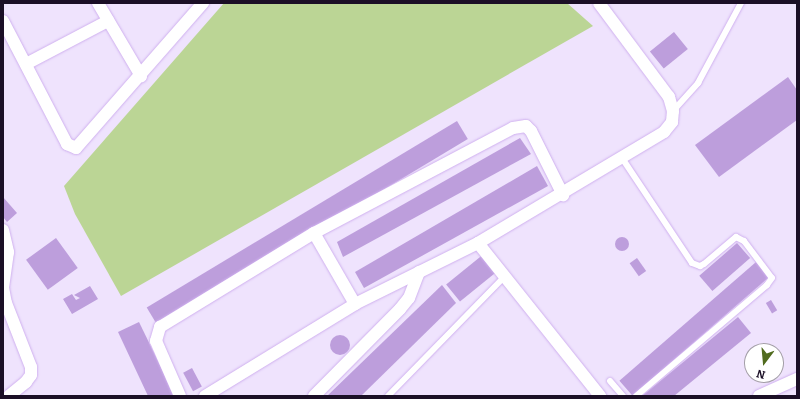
<!DOCTYPE html>
<style>
body{margin:0}
#map{position:relative;width:800px;height:399px;overflow:hidden;background:#efe3fd;font-family:Bitter,serif}
div>[style]{position:absolute}
[style*='--x']{left:calc(var(--x)*1px);top:calc(var(--y)*1px);width:calc(var(--w)*1px);rotate:calc(var(--a)*1deg)}
.green>*{inset:0;background:#bbd595}
.building>*{inset:0;background:#bd9edc;transform-origin:0 0}
.round{border-radius:50%}
.roads{filter:drop-shadow(0 0 1px #cfb0ef) drop-shadow(0 0 1px #cfb0ef)}
.service>*{height:6px;margin:-3px;padding:0 3px;transform-origin:3px;border-radius:3px;background:#fff}
.minor>*{height:12px;margin:-6px;padding:0 6px;transform-origin:6px;border-radius:6px;background:#fff}
span{translate:-50% -50%;white-space:nowrap;text-align:center;line-height:1.15;-webkit-text-stroke:3px #fff;paint-order:stroke}
.frame{position:absolute;inset:0;border:4px solid #1b0f26;pointer-events:none}
.north{position:absolute;left:744px;top:343px;width:40px;height:40px;box-sizing:border-box;background:#fff;border:1px solid #a49fa8;border-radius:50%;rotate:196deg;font-size:11px;font-weight:700;line-height:16px;text-align:center;color:#1b0f26}
.north::after{content:'';display:block;margin:auto;width:14px;height:18px;background:#506b1e;clip-path:polygon(50% 0,100% 100%,50% 72%,0 100%)}
</style>
<div id="map">
<div class="green">
<div style="clip-path:polygon(224px 3px,567px 3px,593px 26px,121px 296px,75px 214px,64px 186px)"></div>
</div>
<div class="building">
<div style="left:674px;top:32px;width:22px;height:31px;rotate:51deg"></div>
<div style="clip-path:polygon(788px 77px,797px 90px,797px 120px,719px 177px,695px 145px)"></div>
<div style="left:457px;top:121px;width:21px;height:362px;rotate:59deg"></div>
<div style="clip-path:polygon(520px 138px,531px 154px,343px 257px,337px 242px)"></div>
<div style="clip-path:polygon(537px 166px,548px 186px,364px 288px,355px 272px)"></div>
<div style="clip-path:polygon(3px 197px,17px 213px,7px 222px,3px 217px)"></div>
<div class="round" style="left:615px;top:237px;width:14px;height:14px"></div>
<div style="left:56px;top:238px;width:37px;height:37px;rotate:54deg"></div>
<div style="left:737px;top:243px;width:20px;height:50px;rotate:49deg"></div>
<div style="left:485px;top:253px;width:22px;height:50px;rotate:51deg"></div>
<div style="left:637px;top:258px;width:16px;height:9px;rotate:55deg"></div>
<div style="left:756px;top:262px;width:20px;height:181px;rotate:49deg"></div>
<div style="clip-path:polygon(442px 285px,456px 303px,361px 396px,327px 396px)"></div>
<div style="clip-path:polygon(90px 286px,98px 299px,72px 314px,63px 299px,72px 294px,76px 300px,80px 298px,74px 295px)"></div>
<div style="left:771px;top:300px;width:12px;height:6px;rotate:59deg"></div>
<div style="clip-path:polygon(738px 317px,751px 333px,674px 396px,642px 396px)"></div>
<div style="clip-path:polygon(139px 322px,175px 396px,148px 396px,118px 332px)"></div>
<div class="round" style="left:330px;top:335px;width:20px;height:20px"></div>
<div style="clip-path:polygon(751px 352px,752px 353px,752px 365px,745px 357px)"></div>
<div style="left:192px;top:368px;width:21px;height:10px;rotate:62deg"></div>
</div>
<div class="roads">
<div class="service">
<div style="--x:673;--y:111;--w:38;--a:-48"></div>
<div style="--x:698;--y:83;--w:91;--a:-61.7"></div>
<div style="--x:622;--y:158;--w:126;--a:56.3"></div>
<div style="--x:692;--y:263;--w:9;--a:21"></div>
<div style="--x:700;--y:266;--w:4;--a:-27"></div>
<div style="--x:704;--y:264;--w:42;--a:-40.2"></div>
<div style="--x:736;--y:237;--w:9;--a:27"></div>
<div style="--x:744;--y:241;--w:46;--a:52.9"></div>
<div style="--x:772;--y:278;--w:9;--a:126"></div>
<div style="--x:767;--y:285;--w:172;--a:139.7"></div>
<div style="--x:610;--y:381;--w:20;--a:49"></div>
<div style="--x:388;--y:396;--w:168;--a:-45.7"></div>
</div>
<div class="minor">
<div style="--x:98;--y:3;--w:85;--a:59.5"></div>
<div style="--x:3;--y:21;--w:139;--a:62.5"></div>
<div style="--x:67;--y:144;--w:10;--a:24"></div>
<div style="--x:76;--y:148;--w:193;--a:-48.8"></div>
<div style="--x:26;--y:64;--w:93;--a:-27.7"></div>
<div style="--x:3;--y:230;--w:23;--a:77"></div>
<div style="--x:8;--y:252;--w:36;--a:98"></div>
<div style="--x:3;--y:288;--w:15;--a:79"></div>
<div style="--x:6;--y:303;--w:69;--a:68.7"></div>
<div style="--x:31;--y:367;--w:8;--a:90"></div>
<div style="--x:31;--y:375;--w:9;--a:126"></div>
<div style="--x:26;--y:382;--w:22;--a:141"></div>
<div style="--x:314;--y:233;--w:82;--a:60"></div>
<div style="--x:478;--y:243;--w:196;--a:51.4"></div>
<div style="--x:180;--y:396;--w:60;--a:-113.6"></div>
<div style="--x:156;--y:341;--w:15;--a:-74"></div>
<div style="--x:160;--y:327;--w:180;--a:-31.4"></div>
<div style="--x:314;--y:233;--w:225;--a:-27.8"></div>
<div style="--x:513;--y:128;--w:13;--a:-9"></div>
<div style="--x:526;--y:126;--w:7;--a:45"></div>
<div style="--x:531;--y:131;--w:72;--a:63.4"></div>
<div style="--x:205;--y:396;--w:176;--a:-31.5"></div>
<div style="--x:355;--y:304;--w:137;--a:-26.4"></div>
<div style="--x:478;--y:243;--w:217;--a:-30.8"></div>
<div style="--x:664;--y:132;--w:13;--a:-51"></div>
<div style="--x:672;--y:122;--w:11;--a:-85"></div>
<div style="--x:673;--y:111;--w:15;--a:-106"></div>
<div style="--x:669;--y:97;--w:117;--a:-126.7"></div>
<div style="--x:314;--y:396;--w:122;--a:-45.3"></div>
<div style="--x:400;--y:309;--w:14;--a:-51"></div>
<div style="--x:409;--y:298;--w:28;--a:-69"></div>
<div style="--x:759;--y:396;--w:42;--a:-24.1"></div>
</div>
</div>
<div class="frame"></div>
<div class="north">N</div>
</div>
